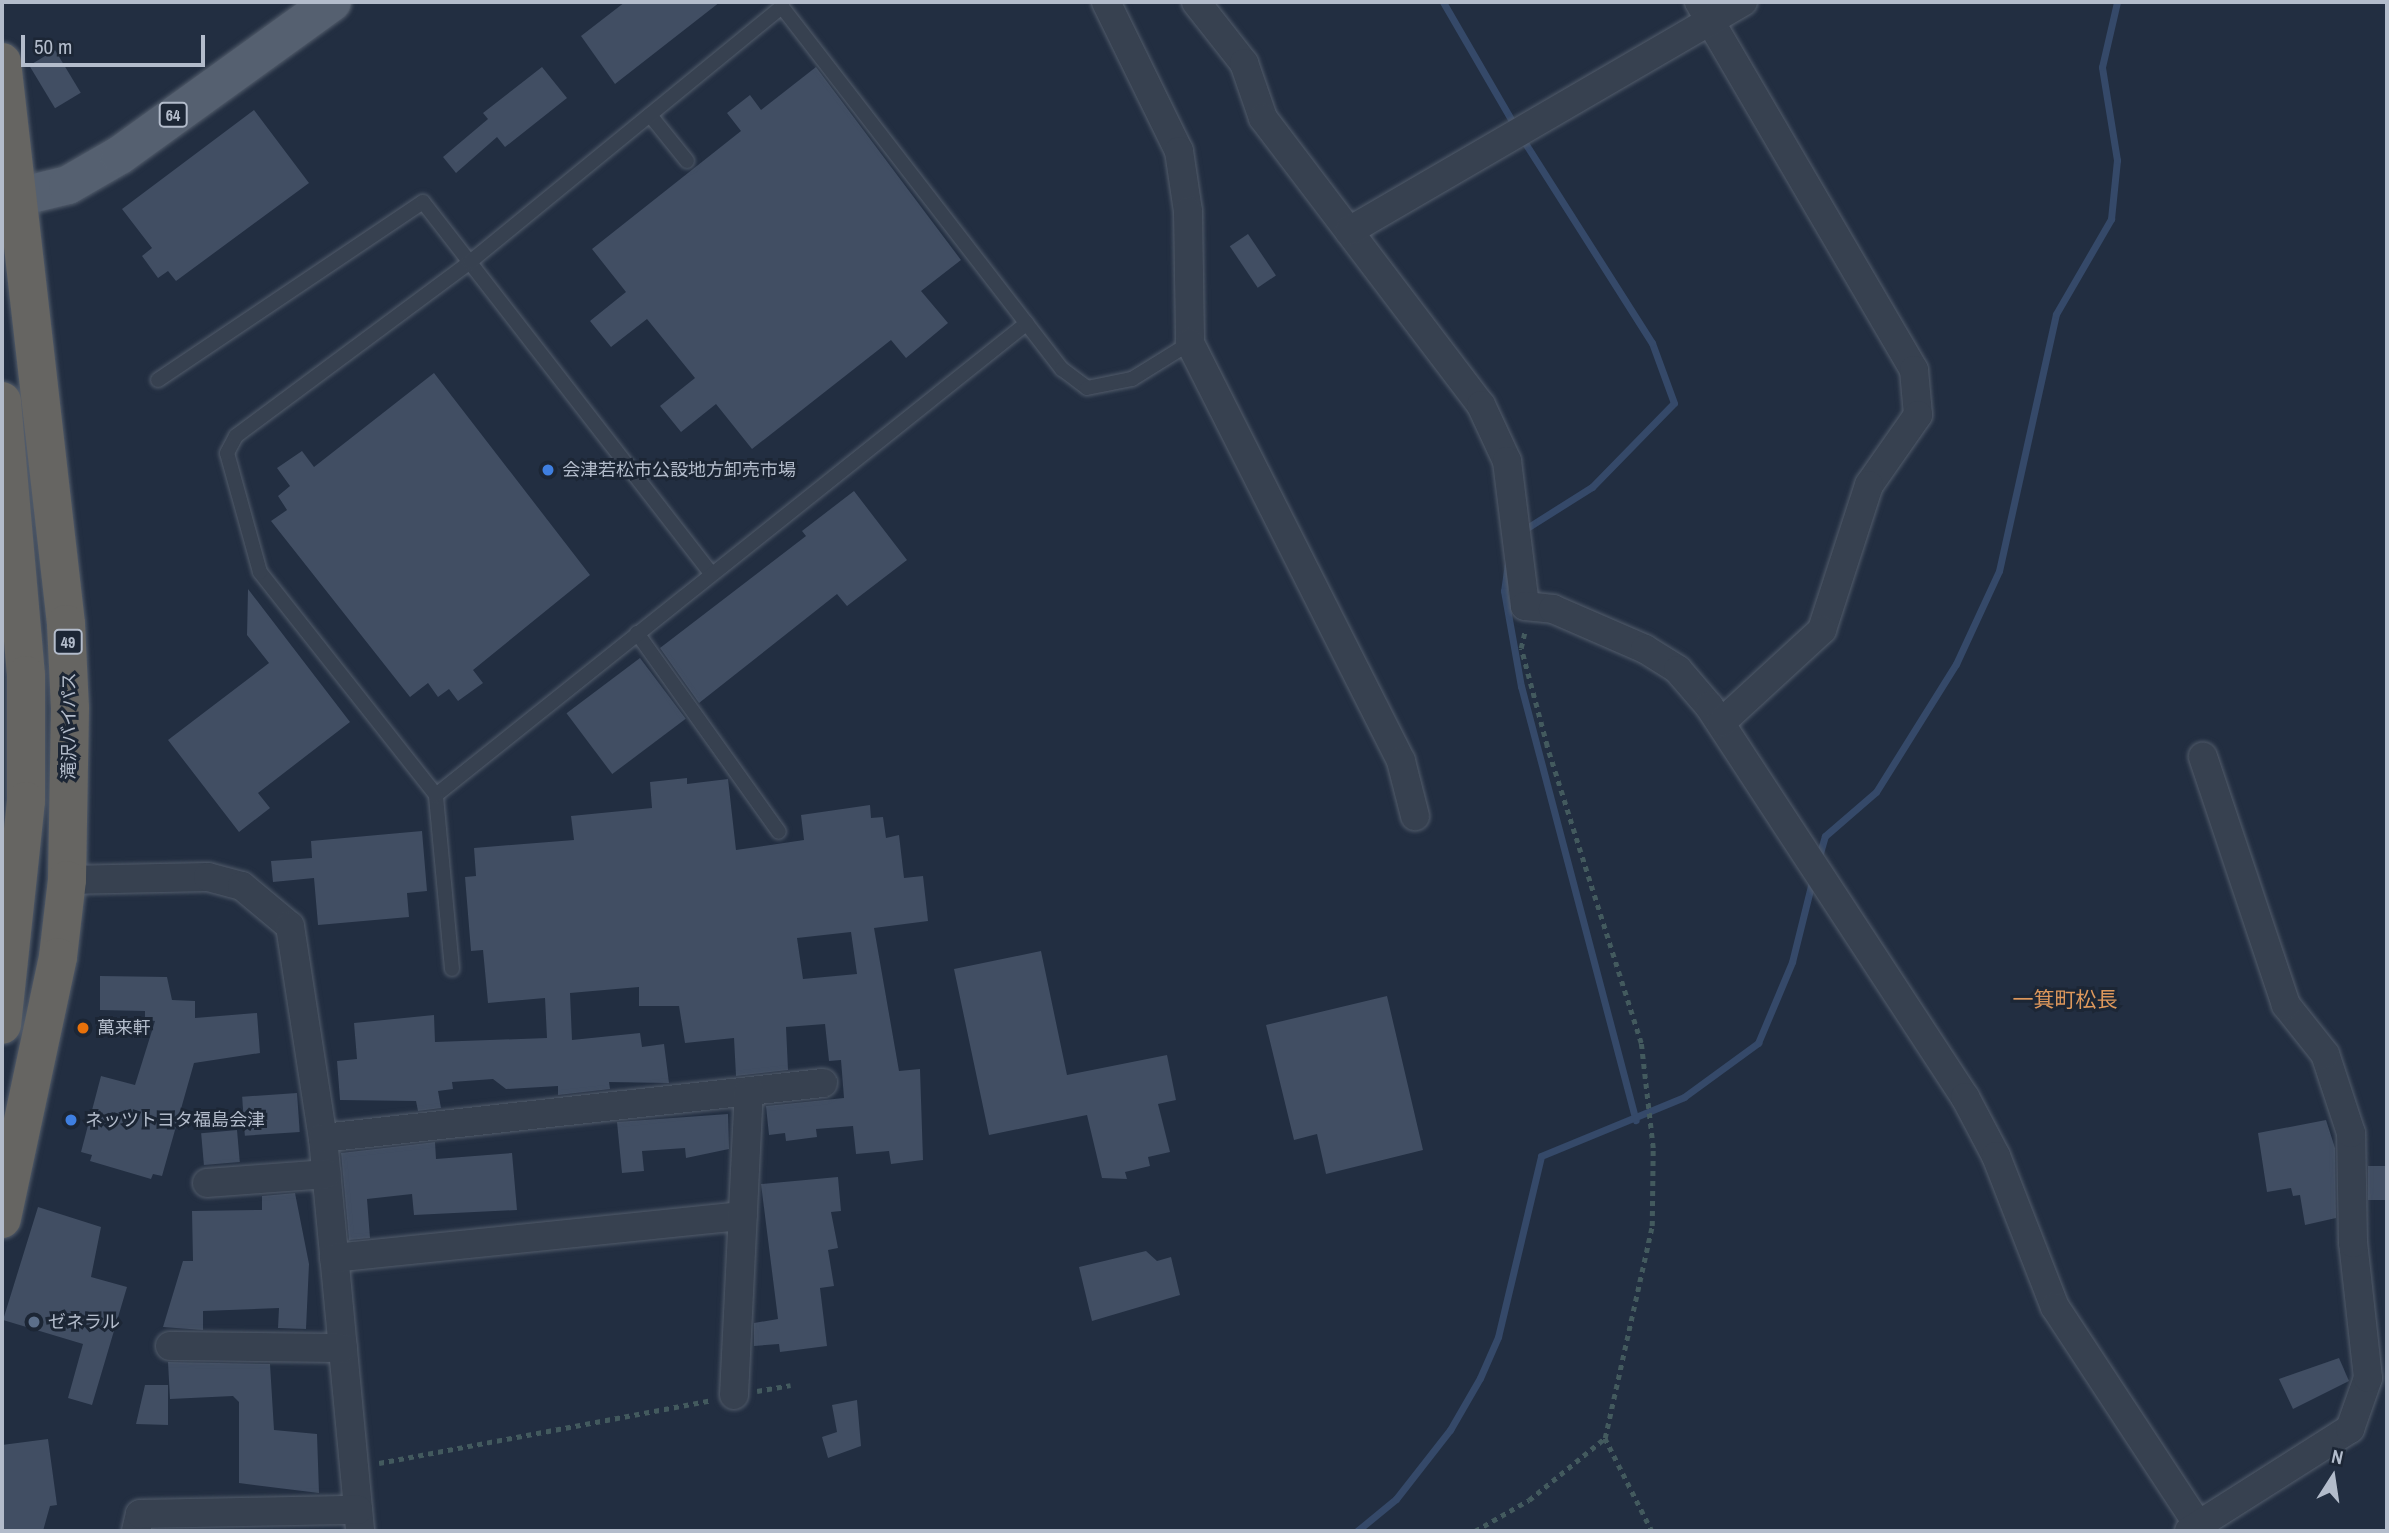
<!DOCTYPE html>
<meta charset="utf-8">
<style>
body{margin:0}
#map{position:relative;width:2389px;height:1533px;overflow:hidden;background:#222e41;font-family:"Archivo Narrow","Noto Sans JP",sans-serif}
div>[style]{position:absolute}
[style*='--x']{left:calc(var(--x)*1px);top:calc(var(--y)*1px);width:calc(var(--w)*1px);rotate:calc(var(--a)*1deg)}
.stream>*{height:7px;margin:-3.5px;padding:0 3.5px;transform-origin:3.5px;border-radius:3.5px;background:#354969}
.building>*{inset:0;background:#414e63;transform-origin:0 0}
.path>*{height:4.5px;margin-top:-2.25px;transform-origin:0;background:repeating-linear-gradient(90deg,#435a5e 0 5px,transparent 0 10px)}
.roads{filter:drop-shadow(0 0 2px #525c6b) drop-shadow(0 0 2px #525c6b)}
.service>*{height:14px;margin:-7px;padding:0 7px;transform-origin:7px;border-radius:7px;background:#374150}
.minor>*{height:28px;margin:-14px;padding:0 14px;transform-origin:14px;border-radius:14px;background:#374150}
.primary>*{height:38px;margin:-19px;padding:0 19px;transform-origin:19px;border-radius:19px;background:#556070}
.trunk>*{height:38px;margin:-19px;padding:0 19px;transform-origin:19px;border-radius:19px;background:#666562}
.dots>*{width:19px;height:19px;translate:-50% -50%;box-sizing:border-box;border:4px solid #1c2635;border-radius:50%}
span{translate:-50% -50%;white-space:nowrap;text-align:center;line-height:1.15;-webkit-text-stroke:6px #1c2635;paint-order:stroke}
.shield-label span{padding:2px 5px;background:#1c2635;border:2px solid;border-radius:5px;-webkit-text-stroke-width:0}
.shield-label{font-size:16px;color:#b3bccb;font-weight:700}
.poi-label{font-size:18px;color:#b3bccb}
.left{translate:0 -50%;text-align:left}
.street-label{font-size:18px;color:#b3bccb}
.quarter-label{font-size:21px;color:#de985c}
.frame{position:absolute;inset:0;border:4px solid #b3bccb;pointer-events:none}
.north{position:absolute;left:2298px;top:1442px;width:70px;height:70px;-webkit-text-stroke:5px #1c2635;paint-order:stroke;rotate:12deg;font-size:19px;font-weight:700;line-height:28px;text-align:center;color:#b3bccb}
.north::after{content:'';display:block;margin:auto;width:24px;height:32px;background:#b3bccb;clip-path:polygon(50% 0,100% 100%,50% 72%,0 100%)}
.scale{position:absolute;left:21px;top:35px;width:184px;height:32px;box-sizing:border-box;border:4px solid #b3bccb;border-top:0;padding-left:9px;font-size:21px;line-height:24px;white-space:nowrap;color:#b3bccb;-webkit-text-stroke:5px #1c2635;paint-order:stroke}
</style>
<div id="map">
<div class="stream">
<div style="--x:1443;--y:2;--w:146;--a:59.9"></div>
<div style="--x:1522;--y:531;--w:83;--a:-32.2"></div>
<div style="--x:1592;--y:487;--w:117;--a:-45.7"></div>
<div style="--x:1674;--y:403;--w:64;--a:-110.1"></div>
<div style="--x:1652;--y:343;--w:243;--a:-122.4"></div>
<div style="--x:1508;--y:563;--w:28;--a:98"></div>
<div style="--x:1504;--y:591;--w:97;--a:79.9"></div>
<div style="--x:1521;--y:686;--w:449;--a:75.2"></div>
<div style="--x:1818;--y:860;--w:25;--a:-74"></div>
<div style="--x:1825;--y:836;--w:67;--a:-40.8"></div>
<div style="--x:1876;--y:792;--w:151;--a:-58"></div>
<div style="--x:1956;--y:664;--w:102;--a:-65.2"></div>
<div style="--x:1999;--y:571;--w:263;--a:-77.5"></div>
<div style="--x:2056;--y:314;--w:110;--a:-59.9"></div>
<div style="--x:2111;--y:219;--w:59;--a:-84.2"></div>
<div style="--x:2117;--y:160;--w:94;--a:-99.2"></div>
<div style="--x:2102;--y:67;--w:67;--a:-77"></div>
<div style="--x:1357;--y:1531;--w:50;--a:-39.4"></div>
<div style="--x:1396;--y:1499;--w:88;--a:-52"></div>
<div style="--x:1450;--y:1430;--w:60;--a:-60"></div>
<div style="--x:1480;--y:1378;--w:45;--a:-66.3"></div>
<div style="--x:1498;--y:1337;--w:186;--a:-76.6"></div>
<div style="--x:1541;--y:1156;--w:155;--a:-22.4"></div>
<div style="--x:1684;--y:1097;--w:92;--a:-36.1"></div>
<div style="--x:1758;--y:1043;--w:88;--a:-67.2"></div>
<div style="--x:1792;--y:962;--w:87;--a:-76"></div>
</div>
<div class="building">
<div style="clip-path:polygon(625px 2px,720px 2px,615px 84px,581px 36px)"></div>
<div style="left:55px;top:50px;width:50px;height:30px;rotate:59deg"></div>
<div style="clip-path:polygon(542px 67px,567px 98px,505px 147px,497px 137px,456px 173px,443px 157px,488px 119px,483px 113px)"></div>
<div style="clip-path:polygon(816px 67px,961px 260px,921px 291px,948px 323px,906px 358px,891px 340px,752px 449px,716px 404px,681px 432px,660px 406px,695px 378px,647px 319px,611px 347px,590px 321px,626px 292px,592px 249px,741px 131px,727px 113px,750px 95px,761px 110px)"></div>
<div style="clip-path:polygon(254px 110px,309px 183px,176px 281px,168px 271px,158px 278px,142px 256px,152px 248px,122px 209px)"></div>
<div style="left:1248px;top:234px;width:50px;height:22px;rotate:56deg"></div>
<div style="clip-path:polygon(434px 373px,590px 575px,473px 670px,483px 683px,458px 701px,449px 689px,438px 697px,428px 683px,410px 697px,271px 521px,287px 510px,278px 496px,290px 486px,277px 468px,302px 451px,314px 467px)"></div>
<div style="clip-path:polygon(854px 491px,907px 560px,847px 606px,837px 594px,699px 703px,660px 648px,806px 536px,802px 531px)"></div>
<div style="clip-path:polygon(248px 589px,350px 722px,258px 793px,270px 808px,239px 832px,168px 740px,269px 663px,247px 635px)"></div>
<div style="left:640px;top:658px;width:76px;height:92px;rotate:53deg"></div>
<div style="clip-path:polygon(evenodd,687px 778px,687px 784px,728px 779px,736px 850px,804px 840px,801px 815px,870px 805px,871px 818px,883px 817px,886px 838px,899px 835px,904px 878px,923px 876px,928px 921px,874px 928px,899px 1071px,920px 1069px,923px 1160px,891px 1164px,889px 1151px,856px 1154px,853px 1126px,816px 1129px,817px 1137px,786px 1141px,785px 1133px,769px 1135px,766px 1106px,844px 1098px,841px 1060px,829px 1061px,825px 1024px,786px 1027px,788px 1070px,736px 1076px,734px 1038px,685px 1043px,679px 1006px,639px 1006px,639px 987px,570px 993px,572px 1040px,640px 1033px,642px 1047px,664px 1044px,669px 1083px,609px 1082px,610px 1089px,558px 1095px,558px 1086px,506px 1089px,493px 1079px,452px 1082px,453px 1089px,438px 1091px,441px 1108px,418px 1111px,416px 1101px,340px 1100px,337px 1061px,357px 1059px,354px 1023px,434px 1015px,435px 1042px,547px 1038px,545px 998px,488px 1003px,483px 950px,471px 951px,465px 877px,476px 876px,474px 848px,574px 840px,571px 816px,652px 808px,650px 782px,687px 778px,851px 932px,857px 974px,803px 979px,797px 938px,851px 932px)"></div>
<div style="clip-path:polygon(422px 831px,427px 891px,407px 893px,409px 917px,318px 925px,314px 878px,273px 882px,271px 861px,312px 858px,311px 841px)"></div>
<div style="clip-path:polygon(1041px 951px,1067px 1075px,1167px 1055px,1176px 1100px,1158px 1104px,1170px 1152px,1148px 1157px,1150px 1166px,1125px 1172px,1127px 1179px,1102px 1178px,1087px 1115px,989px 1135px,954px 969px)"></div>
<div style="clip-path:polygon(100px 976px,167px 977px,172px 1000px,195px 1001px,195px 1018px,257px 1013px,260px 1053px,194px 1063px,162px 1176px,153px 1174px,151px 1179px,90px 1161px,92px 1155px,81px 1152px,101px 1076px,135px 1085px,155px 1021px,145px 1020px,145px 1011px,100px 1010px)"></div>
<div style="clip-path:polygon(1387px 996px,1423px 1150px,1326px 1174px,1317px 1134px,1294px 1140px,1266px 1025px)"></div>
<div style="left:297px;top:1093px;width:39px;height:55px;rotate:86deg"></div>
<div style="clip-path:polygon(728px 1114px,729px 1149px,686px 1158px,685px 1148px,642px 1151px,644px 1171px,622px 1173px,617px 1122px)"></div>
<div style="clip-path:polygon(2326px 1120px,2335px 1148px,2336px 1218px,2305px 1225px,2300px 1195px,2293px 1196px,2291px 1188px,2267px 1192px,2258px 1133px)"></div>
<div style="left:237px;top:1130px;width:32px;height:36px;rotate:85deg"></div>
<div style="clip-path:polygon(435px 1142px,436px 1159px,512px 1153px,517px 1210px,414px 1215px,412px 1194px,367px 1199px,370px 1238px,349px 1240px,341px 1153px)"></div>
<div style="left:2387px;top:1166px;width:34px;height:19px;rotate:90deg"></div>
<div style="clip-path:polygon(838px 1177px,841px 1211px,831px 1212px,838px 1248px,828px 1250px,834px 1286px,820px 1288px,827px 1346px,780px 1352px,779px 1344px,754px 1346px,754px 1323px,778px 1319px,761px 1184px)"></div>
<div style="clip-path:polygon(295px 1193px,309px 1264px,306px 1329px,278px 1328px,279px 1308px,203px 1311px,203px 1330px,163px 1327px,183px 1261px,193px 1261px,192px 1211px,262px 1210px,262px 1196px)"></div>
<div style="clip-path:polygon(38px 1207px,101px 1227px,91px 1277px,127px 1287px,92px 1405px,68px 1398px,83px 1344px,3px 1320px)"></div>
<div style="clip-path:polygon(1146px 1251px,1157px 1261px,1171px 1257px,1180px 1295px,1092px 1321px,1079px 1267px)"></div>
<div style="clip-path:polygon(2339px 1358px,2349px 1381px,2293px 1409px,2279px 1379px)"></div>
<div style="clip-path:polygon(168px 1362px,270px 1364px,274px 1430px,317px 1434px,319px 1493px,239px 1483px,239px 1402px,233px 1396px,170px 1399px)"></div>
<div style="clip-path:polygon(145px 1385px,168px 1385px,168px 1425px,136px 1424px)"></div>
<div style="clip-path:polygon(857px 1400px,861px 1446px,828px 1458px,822px 1437px,837px 1432px,832px 1405px)"></div>
<div style="clip-path:polygon(48px 1439px,57px 1505px,50px 1506px,43px 1531px,2px 1531px,2px 1445px)"></div>
</div>
<div class="path">
<div style="--x:757;--y:1391;--w:34;--a:-10"></div>
<div style="--x:1605;--y:1438;--w:104;--a:63.2"></div>
<div style="--x:379;--y:1463;--w:338;--a:-10.7"></div>
<div style="--x:1475;--y:1531;--w:62;--a:-29.9"></div>
<div style="--x:1529;--y:1500;--w:98;--a:-39.2"></div>
<div style="--x:1605;--y:1438;--w:217;--a:-77.5"></div>
<div style="--x:1652;--y:1226;--w:78;--a:-89.3"></div>
<div style="--x:1653;--y:1148;--w:106;--a:-96.5"></div>
<div style="--x:1641;--y:1043;--w:312;--a:-107.6"></div>
<div style="--x:1547;--y:746;--w:101;--a:-104.9"></div>
<div style="--x:1521;--y:648;--w:18;--a:-77"></div>
</div>
<div class="roads">
<div class="service">
<div style="--x:650;--y:115;--w:59;--a:51.2"></div>
<div style="--x:158;--y:380;--w:319;--a:-33.9"></div>
<div style="--x:423;--y:202;--w:470;--a:52.2"></div>
<div style="--x:637;--y:633;--w:244;--a:54.5"></div>
<div style="--x:436;--y:795;--w:756;--a:-38.61"></div>
<div style="--x:452;--y:969;--w:175;--a:-95.3"></div>
<div style="--x:436;--y:795;--w:284;--a:-128.3"></div>
<div style="--x:260;--y:572;--w:123;--a:-105.5"></div>
<div style="--x:227;--y:453;--w:19;--a:-62"></div>
<div style="--x:236;--y:436;--w:292;--a:-36.6"></div>
<div style="--x:470;--y:262;--w:403;--a:-39.3"></div>
<div style="--x:782;--y:7;--w:458;--a:52.3"></div>
<div style="--x:1062;--y:369;--w:31;--a:37"></div>
<div style="--x:1087;--y:388;--w:46;--a:-11.3"></div>
<div style="--x:1132;--y:379;--w:68;--a:-31.8"></div>
</div>
<div class="minor">
<div style="--x:1106;--y:2;--w:166;--a:63.9"></div>
<div style="--x:1179;--y:151;--w:61;--a:81.5"></div>
<div style="--x:1188;--y:211;--w:132;--a:89.1"></div>
<div style="--x:1190;--y:343;--w:468;--a:63.2"></div>
<div style="--x:1401;--y:761;--w:57;--a:75.7"></div>
<div style="--x:1196;--y:2;--w:78;--a:51.8"></div>
<div style="--x:1244;--y:63;--w:58;--a:70.9"></div>
<div style="--x:1263;--y:118;--w:360;--a:52.8"></div>
<div style="--x:1481;--y:405;--w:62;--a:65.1"></div>
<div style="--x:1507;--y:461;--w:146;--a:82.9"></div>
<div style="--x:1525;--y:606;--w:28;--a:6"></div>
<div style="--x:1553;--y:609;--w:100;--a:23.5"></div>
<div style="--x:1645;--y:649;--w:39;--a:32"></div>
<div style="--x:1678;--y:670;--w:48;--a:49.3"></div>
<div style="--x:1709;--y:706;--w:467;--a:56.8"></div>
<div style="--x:1965;--y:1097;--w:67;--a:62.3"></div>
<div style="--x:1996;--y:1156;--w:162;--a:68.7"></div>
<div style="--x:2055;--y:1307;--w:268;--a:56.7"></div>
<div style="--x:1699;--y:2;--w:426;--a:59.7"></div>
<div style="--x:1914;--y:370;--w:45;--a:84.9"></div>
<div style="--x:1918;--y:415;--w:85;--a:125"></div>
<div style="--x:1869;--y:485;--w:152;--a:108"></div>
<div style="--x:1822;--y:630;--w:137;--a:137.4"></div>
<div style="--x:1349;--y:231;--w:456;--a:-30.2"></div>
<div style="--x:67;--y:880;--w:141;--a:-1.2"></div>
<div style="--x:208;--y:877;--w:35;--a:15"></div>
<div style="--x:242;--y:886;--w:62;--a:39.8"></div>
<div style="--x:290;--y:926;--w:215;--a:81.2"></div>
<div style="--x:323;--y:1138;--w:395;--a:84.6"></div>
<div style="--x:323;--y:1138;--w:503;--a:-6.28"></div>
<div style="--x:207;--y:1183;--w:120;--a:-4.3"></div>
<div style="--x:334;--y:1258;--w:411;--a:-5.9"></div>
<div style="--x:170;--y:1346;--w:173;--a:0.7"></div>
<div style="--x:734;--y:1395;--w:304;--a:-87.2"></div>
<div style="--x:136;--y:1531;--w:17;--a:-77"></div>
<div style="--x:140;--y:1514;--w:218;--a:-1.1"></div>
<div style="--x:2189;--y:1531;--w:191;--a:-32.4"></div>
<div style="--x:2350;--y:1429;--w:54;--a:-70.6"></div>
<div style="--x:2368;--y:1378;--w:136;--a:-96.3"></div>
<div style="--x:2353;--y:1243;--w:110;--a:-91"></div>
<div style="--x:2351;--y:1133;--w:83;--a:-108.2"></div>
<div style="--x:2325;--y:1054;--w:63;--a:-128.5"></div>
<div style="--x:2286;--y:1005;--w:262;--a:-108.5"></div>
</div>
<div class="primary">
<div style="--x:2;--y:201;--w:68;--a:-13.6"></div>
<div style="--x:68;--y:185;--w:60;--a:-30"></div>
<div style="--x:120;--y:155;--w:261;--a:-35.8"></div>
</div>
<div class="trunk">
<div style="--x:2;--y:62;--w:566;--a:83.5"></div>
<div style="--x:66;--y:624;--w:84;--a:87.3"></div>
<div style="--x:70;--y:708;--w:172;--a:91"></div>
<div style="--x:67;--y:880;--w:78;--a:96.7"></div>
<div style="--x:58;--y:957;--w:268;--a:102.1"></div>
<div style="--x:2;--y:401;--w:275;--a:85"></div>
<div style="--x:26;--y:675;--w:126;--a:90"></div>
<div style="--x:26;--y:801;--w:225;--a:96.1"></div>
</div>
</div>
<div class="dots">
<div style="left:548px;top:470px;background:#3f7fe0"></div>
<div style="left:83px;top:1028px;background:#e8710a"></div>
<div style="left:71px;top:1120px;background:#3f7fe0"></div>
<div style="left:34px;top:1322px;background:#5c6f8a"></div>
</div>
<div class="shield-label">
<span style="left:173px;top:115px">64</span>
<span style="left:68px;top:642px">49</span>
</div>
<div class="poi-label">
<span class="left" style="left:562px;top:470px">会津若松市公設地方卸売市場</span>
<span class="left" style="left:97px;top:1028px">萬来軒</span>
<span class="left" style="left:85px;top:1120px">ネッツトヨタ福島会津</span>
<span class="left" style="left:48px;top:1322px">ゼネラル</span>
</div>
<div class="street-label">
<span style="left:69px;top:726px;rotate:-90deg">滝沢バイパス</span>
</div>
<div class="quarter-label">
<span style="left:2065px;top:1000px">一箕町松長</span>
</div>
<div class="frame"></div>
<div class="north">N</div>
<div class="scale">50 m</div>
</div>
